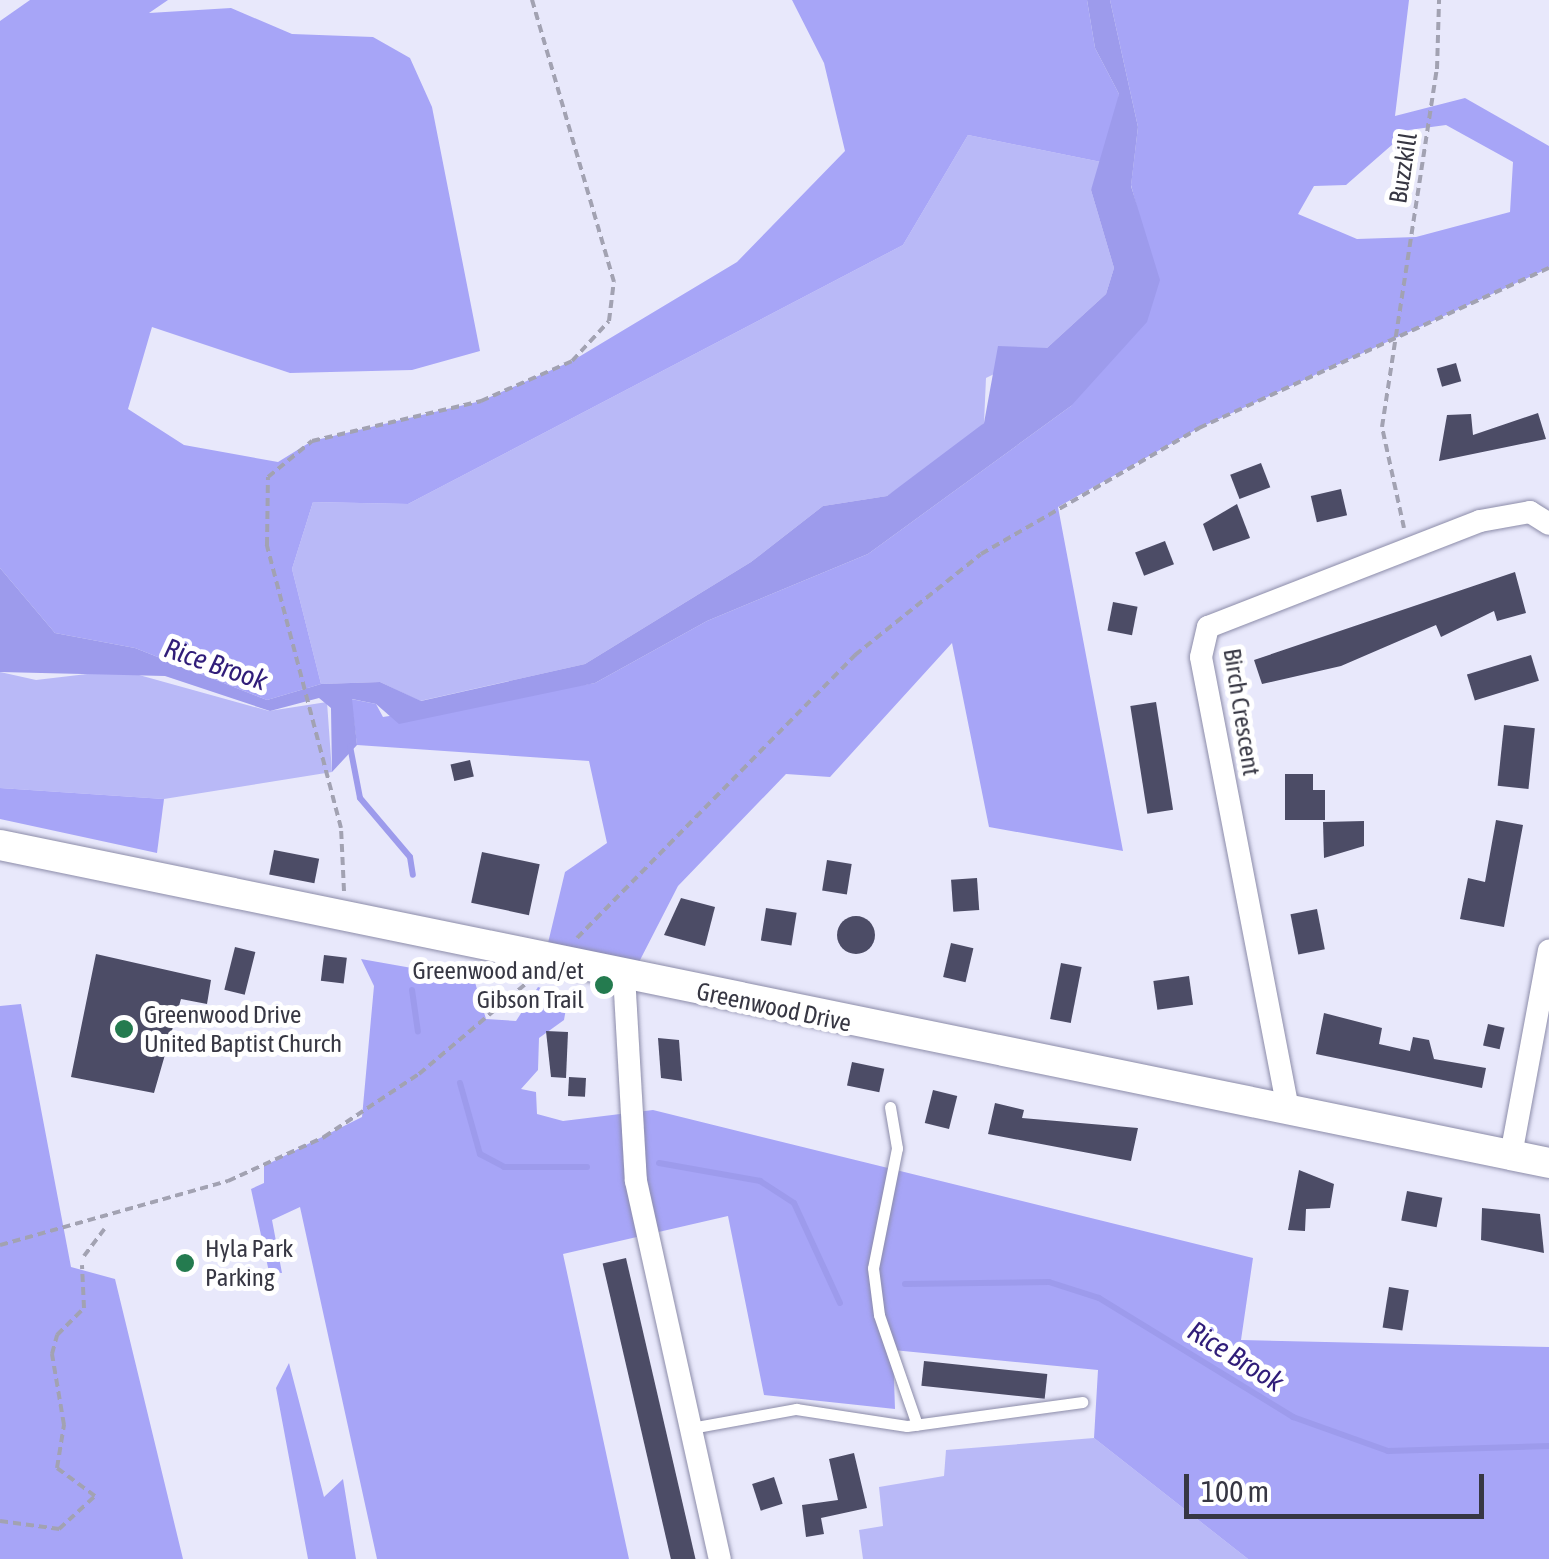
<!DOCTYPE html>
<style>
body{margin:0}
#map{position:relative;width:1549px;height:1559px;overflow:hidden;background:#e8e8fb;font-family:"Asap Condensed",sans-serif}
div>[style]{position:absolute}
[style*='--x']{left:calc(var(--x)*1px);top:calc(var(--y)*1px);width:calc(var(--w)*1px);rotate:calc(var(--a)*1deg)}
.green>*{inset:0;background:#b9b9f7}
.forest>*{inset:0;background:#a7a5f7}
.water>*{inset:0;background:#9d9bec}
.stream>*{height:6px;margin:-3px;padding:0 3px;transform-origin:3px;border-radius:3px;background:#9d9bec}
.building>*{inset:0;background:#4c4c66;transform-origin:0 0}
.round{border-radius:50%}
.path>*{height:4px;margin-top:-2px;transform-origin:0;background:repeating-linear-gradient(90deg,#a2a2b2 0 8px,transparent 0 13px)}
.roads{filter:drop-shadow(0 0 2px #8c8ca9) drop-shadow(0 0 2px #8c8ca9)}
.service>*{height:11px;margin:-5.5px;padding:0 5.5px;transform-origin:5.5px;border-radius:5.5px;background:#fff}
.minor>*{height:22px;margin:-11px;padding:0 11px;transform-origin:11px;border-radius:11px;background:#fff}
.secondary>*{height:30px;margin:-15px;padding:0 15px;transform-origin:15px;border-radius:15px;background:#fff}
.dots>*{width:28px;height:28px;translate:-50% -50%;box-sizing:border-box;border:5px solid #fff;border-radius:50%}
span{translate:-50% -50%;white-space:nowrap;text-align:center;line-height:1.15;-webkit-text-stroke:10px #fff;paint-order:stroke}
.street-label{font-size:25px;color:#373743}
.poi-label{font-size:25px;color:#373743}
.right{translate:-100% -50%;text-align:right}
.left{translate:0 -50%;text-align:left}
.water-label{font-size:28px;color:#301d79;font-style:italic}
.scale{position:absolute;left:1184px;top:1474px;width:300px;height:45px;box-sizing:border-box;border:5px solid #373743;border-top:0;padding-left:12px;font-size:30px;line-height:35px;white-space:nowrap;color:#373743;-webkit-text-stroke:8px #fff;paint-order:stroke}
</style>
<div id="map">
<div class="green">
<div style="clip-path:polygon(968px 135px,1106px 163px,1091px 190px,1114px 268px,1106px 294px,1047px 348px,986px 378px,984px 423px,954px 451px,887px 496px,823px 506px,751px 562px,585px 664px,420px 701px,380px 682px,321px 684px,292px 569px,313px 502px,408px 504px,903px 245px)"></div>
<div style="clip-path:polygon(121px 670px,269px 711px,327px 702px,332px 772px,164px 799px,0 788px,0 672px,36px 680px)"></div>
<div style="clip-path:polygon(1094px 1438px,1248px 1559px,863px 1559px,859px 1530px,883px 1526px,879px 1487px,944px 1476px,946px 1450px)"></div>
</div>
<div class="forest">
<div style="clip-path:polygon(30px 0,168px 0,149px 13px,231px 8px,292px 34px,373px 37px,410px 58px,432px 107px,480px 351px,412px 370px,290px 373px,152px 327px,128px 409px,184px 445px,278px 462px,312px 441px,481px 401px,572px 361px,737px 262px,845px 151px,824px 63px,792px 0,1087px 0,1095px 48px,1119px 94px,1117px 123px,1106px 163px,968px 135px,903px 245px,408px 504px,313px 502px,292px 569px,321px 684px,267px 700px,135px 648px,55px 633px,0 568px,0 21px)"></div>
<div style="clip-path:polygon(evenodd,1110px 0,1409px 0,1395px 116px,1465px 98px,1549px 146px,1549px 268px,1199px 428px,1058px 507px,1123px 851px,989px 827px,952px 643px,830px 777px,786px 774px,678px 886px,638px 964px,548px 943px,565px 872px,607px 843px,589px 761px,357px 745px,351px 699px,376px 704px,383px 717px,595px 683px,707px 621px,868px 554px,1071px 406px,1141px 223px,1131px 185px,1138px 127px,1110px 0,1446px 125px,1513px 162px,1510px 212px,1416px 237px,1357px 239px,1298px 214px,1314px 186px,1346px 185px,1409px 130px,1446px 125px)"></div>
<div style="clip-path:polygon(0 788px,164px 799px,157px 853px,0 819px)"></div>
<div style="clip-path:polygon(361px 959px,474px 979px,486px 1019px,516px 1021px,538px 987px,568px 997px,564px 1020px,539px 1038px,538px 1070px,521px 1089px,536px 1092px,537px 1114px,563px 1121px,653px 1110px,1253px 1258px,1241px 1340px,1549px 1347px,1549px 1559px,1248px 1559px,1094px 1438px,1098px 1370px,893px 1350px,895px 1409px,764px 1395px,728px 1216px,563px 1254px,629px 1559px,377px 1559px,300px 1207px,272px 1220px,282px 1273px,269px 1272px,251px 1189px,264px 1183px,264px 1166px,362px 1117px,374px 986px)"></div>
<div style="clip-path:polygon(21px 1004px,71px 1267px,115px 1279px,183px 1559px,0 1559px,0 1006px)"></div>
<div style="clip-path:polygon(289px 1363px,324px 1497px,343px 1479px,356px 1559px,308px 1559px,276px 1388px)"></div>
</div>
<div class="water">
<div style="clip-path:polygon(1087px 0,1110px 0,1138px 127px,1131px 186px,1160px 280px,1147px 322px,1071px 406px,868px 554px,707px 621px,595px 683px,399px 724px,376px 704px,352px 699px,357px 745px,332px 772px,331px 708px,319px 698px,270px 711px,165px 676px,0 672px,0 568px,55px 633px,135px 648px,267px 700px,321px 684px,380px 682px,421px 701px,585px 664px,751px 562px,823px 506px,887px 496px,984px 423px,998px 346px,1047px 348px,1106px 294px,1114px 268px,1091px 190px,1119px 94px,1095px 48px)"></div>
</div>
<div class="stream">
<div style="--x:350;--y:746;--w:53;--a:79.1"></div>
<div style="--x:360;--y:798;--w:77;--a:49.7"></div>
<div style="--x:410;--y:857;--w:18;--a:81"></div>
<div style="--x:412;--y:990;--w:42;--a:81.9"></div>
<div style="--x:460;--y:1083;--w:74;--a:74.3"></div>
<div style="--x:480;--y:1154;--w:27;--a:28"></div>
<div style="--x:504;--y:1167;--w:83;--a:0"></div>
<div style="--x:659;--y:1163;--w:103;--a:10.1"></div>
<div style="--x:760;--y:1181;--w:40;--a:32.9"></div>
<div style="--x:794;--y:1203;--w:110;--a:65.3"></div>
<div style="--x:905;--y:1284;--w:144;--a:-0.8"></div>
<div style="--x:1049;--y:1282;--w:52;--a:17.7"></div>
<div style="--x:1099;--y:1298;--w:228;--a:31.5"></div>
<div style="--x:1293;--y:1417;--w:101;--a:19.7"></div>
<div style="--x:1388;--y:1451;--w:161;--a:-1.8"></div>
</div>
<div class="building">
<div style="left:1456px;top:363px;width:19px;height:20px;rotate:74deg"></div>
<div style="clip-path:polygon(1538px 413px,1546px 439px,1439px 461px,1447px 415px,1471px 414px,1473px 435px)"></div>
<div style="left:1261px;top:463px;width:26px;height:33px;rotate:69deg"></div>
<div style="left:1341px;top:489px;width:27px;height:31px;rotate:77deg"></div>
<div style="clip-path:polygon(1237px 504px,1250px 538px,1213px 551px,1203px 524px)"></div>
<div style="left:1165px;top:541px;width:25px;height:32px;rotate:69deg"></div>
<div style="clip-path:polygon(1515px 572px,1526px 613px,1497px 621px,1494px 611px,1441px 637px,1436px 625px,1341px 666px,1262px 684px,1254px 660px)"></div>
<div style="left:1113px;top:602px;width:25px;height:29px;rotate:11deg"></div>
<div style="left:1531px;top:655px;width:27px;height:67px;rotate:73deg"></div>
<div style="left:1156px;top:702px;width:109px;height:26px;rotate:81deg"></div>
<div style="left:1504px;top:725px;width:31px;height:61px;rotate:6deg"></div>
<div style="left:470px;top:760px;width:17px;height:20px;rotate:77deg"></div>
<div style="clip-path:polygon(1285px 774px,1313px 774px,1313px 790px,1325px 790px,1325px 820px,1285px 820px)"></div>
<div style="clip-path:polygon(1496px 820px,1523px 825px,1504px 927px,1460px 919px,1468px 878px,1485px 882px)"></div>
<div style="clip-path:polygon(1364px 821px,1364px 846px,1324px 858px,1323px 822px)"></div>
<div style="left:274px;top:850px;width:46px;height:25px;rotate:11deg"></div>
<div style="left:482px;top:852px;width:59px;height:52px;rotate:12deg"></div>
<div style="left:827px;top:860px;width:25px;height:31px;rotate:9deg"></div>
<div style="left:977px;top:878px;width:32px;height:26px;rotate:86deg"></div>
<div style="clip-path:polygon(681px 898px,715px 907px,705px 946px,664px 935px)"></div>
<div style="left:766px;top:908px;width:31px;height:33px;rotate:9deg"></div>
<div style="left:1317px;top:909px;width:41px;height:27px;rotate:79deg"></div>
<div class="round" style="left:837px;top:916px;width:38px;height:38px"></div>
<div style="left:951px;top:943px;width:23px;height:35px;rotate:13deg"></div>
<div style="left:235px;top:947px;width:21px;height:44px;rotate:14deg"></div>
<div style="clip-path:polygon(96px 954px,211px 980px,207px 1004px,181px 999px,154px 1093px,71px 1077px)"></div>
<div style="left:324px;top:955px;width:23px;height:26px;rotate:7deg"></div>
<div style="left:1061px;top:963px;width:21px;height:57px;rotate:11deg"></div>
<div style="left:1189px;top:976px;width:29px;height:36px;rotate:82deg"></div>
<div style="clip-path:polygon(1324px 1013px,1382px 1028px,1379px 1044px,1410px 1051px,1413px 1037px,1429px 1040px,1434px 1059px,1486px 1068px,1482px 1088px,1316px 1054px)"></div>
<div style="left:1488px;top:1024px;width:17px;height:22px;rotate:13deg"></div>
<div style="clip-path:polygon(546px 1031px,568px 1032px,566px 1078px,551px 1077px)"></div>
<div style="clip-path:polygon(658px 1038px,679px 1040px,682px 1081px,661px 1078px)"></div>
<div style="left:852px;top:1062px;width:33px;height:24px;rotate:12deg"></div>
<div style="left:569px;top:1077px;width:17px;height:19px;rotate:3deg"></div>
<div style="left:933px;top:1090px;width:25px;height:34px;rotate:14deg"></div>
<div style="clip-path:polygon(995px 1103px,1024px 1110px,1022px 1118px,1138px 1128px,1131px 1161px,988px 1134px)"></div>
<div style="clip-path:polygon(1299px 1170px,1334px 1184px,1330px 1208px,1306px 1209px,1305px 1231px,1288px 1230px)"></div>
<div style="left:1407px;top:1191px;width:36px;height:30px;rotate:11deg"></div>
<div style="clip-path:polygon(1482px 1208px,1540px 1214px,1544px 1253px,1481px 1240px)"></div>
<div style="left:626px;top:1258px;width:309px;height:24px;rotate:77deg"></div>
<div style="left:1389px;top:1287px;width:20px;height:41px;rotate:9deg"></div>
<div style="left:924px;top:1361px;width:124px;height:25px;rotate:6deg"></div>
<div style="clip-path:polygon(854px 1453px,867px 1508px,821px 1518px,824px 1534px,806px 1537px,802px 1505px,838px 1500px,829px 1459px)"></div>
<div style="left:774px;top:1477px;width:28px;height:23px;rotate:72deg"></div>
</div>
<div class="path">
<div style="--x:1404;--y:528;--w:103;--a:-102.3"></div>
<div style="--x:1382;--y:427;--w:362;--a:-81.3"></div>
<div style="--x:1437;--y:69;--w:69;--a:-88.3"></div>
<div style="--x:344;--y:891;--w:63;--a:-92.7"></div>
<div style="--x:341;--y:828;--w:293;--a:-104.7"></div>
<div style="--x:267;--y:545;--w:68;--a:-89.2"></div>
<div style="--x:268;--y:477;--w:57;--a:-39.3"></div>
<div style="--x:312;--y:441;--w:174;--a:-13.3"></div>
<div style="--x:481;--y:401;--w:99;--a:-23.7"></div>
<div style="--x:572;--y:361;--w:54;--a:-47.2"></div>
<div style="--x:609;--y:321;--w:39;--a:-83"></div>
<div style="--x:614;--y:282;--w:294;--a:-106.2"></div>
<div style="--x:577;--y:938;--w:397;--a:-45.5"></div>
<div style="--x:855;--y:655;--w:161;--a:-38.7"></div>
<div style="--x:981;--y:554;--w:252;--a:-30"></div>
<div style="--x:1199;--y:428;--w:385;--a:-24.6"></div>
<div style="--x:0;--y:1245;--w:237;--a:-15.7"></div>
<div style="--x:228;--y:1181;--w:106;--a:-24.6"></div>
<div style="--x:324;--y:1137;--w:114;--a:-33.6"></div>
<div style="--x:419;--y:1074;--w:144;--a:-40.2"></div>
<div style="--x:84;--y:1256;--w:34;--a:-53"></div>
<div style="--x:0;--y:1521;--w:60;--a:7.7"></div>
<div style="--x:59;--y:1529;--w:49;--a:-42.5"></div>
<div style="--x:95;--y:1496;--w:47;--a:-143.6"></div>
<div style="--x:57;--y:1468;--w:44;--a:-80.8"></div>
<div style="--x:64;--y:1425;--w:72;--a:-99.6"></div>
<div style="--x:52;--y:1354;--w:20;--a:-75"></div>
<div style="--x:57;--y:1335;--w:38;--a:-45"></div>
<div style="--x:84;--y:1308;--w:43;--a:-92.7"></div>
</div>
<div class="roads">
<div class="service">
<div style="--x:890;--y:1107;--w:42;--a:80.3"></div>
<div style="--x:897;--y:1148;--w:122;--a:101.3"></div>
<div style="--x:873;--y:1268;--w:47;--a:82.7"></div>
<div style="--x:879;--y:1315;--w:116;--a:70.9"></div>
<div style="--x:691;--y:1428;--w:107;--a:-10.3"></div>
<div style="--x:796;--y:1409;--w:112;--a:8.7"></div>
<div style="--x:907;--y:1426;--w:177;--a:-7.8"></div>
</div>
<div class="minor">
<div style="--x:624;--y:975;--w:206;--a:86.7"></div>
<div style="--x:636;--y:1181;--w:387;--a:77.5"></div>
<div style="--x:1288;--y:1109;--w:460;--a:-100.9"></div>
<div style="--x:1201;--y:657;--w:31;--a:-77"></div>
<div style="--x:1208;--y:627;--w:292;--a:-21.3"></div>
<div style="--x:1480;--y:521;--w:51;--a:-10.2"></div>
<div style="--x:1530;--y:512;--w:22;--a:32"></div>
<div style="--x:1511;--y:1155;--w:208;--a:-79.5"></div>
</div>
<div class="secondary">
<div style="--x:0;--y:845;--w:1581;--a:11.6"></div>
</div>
</div>
<div class="dots">
<div style="left:604px;top:985px;background:#247b4f"></div>
<div style="left:124px;top:1029px;background:#247b4f"></div>
<div style="left:185px;top:1263px;background:#247b4f"></div>
</div>
<div class="street-label">
<span style="left:1403px;top:168px;rotate:-81deg">Buzzkill</span>
<span style="left:1242px;top:712px;rotate:81deg">Birch Crescent</span>
<span style="left:774px;top:1007px;rotate:12deg">Greenwood Drive</span>
</div>
<div class="poi-label">
<span class="right" style="left:584px;top:985px">Greenwood and/et<br>Gibson Trail</span>
<span class="left" style="left:144px;top:1029px">Greenwood Drive<br>United Baptist Church</span>
<span class="left" style="left:205px;top:1263px">Hyla Park<br>Parking</span>
</div>
<div class="water-label">
<span style="left:216px;top:664px;rotate:19deg">Rice Brook</span>
<span style="left:1236px;top:1356px;rotate:32deg">Rice Brook</span>
</div>
<div class="scale">100 m</div>
</div>
